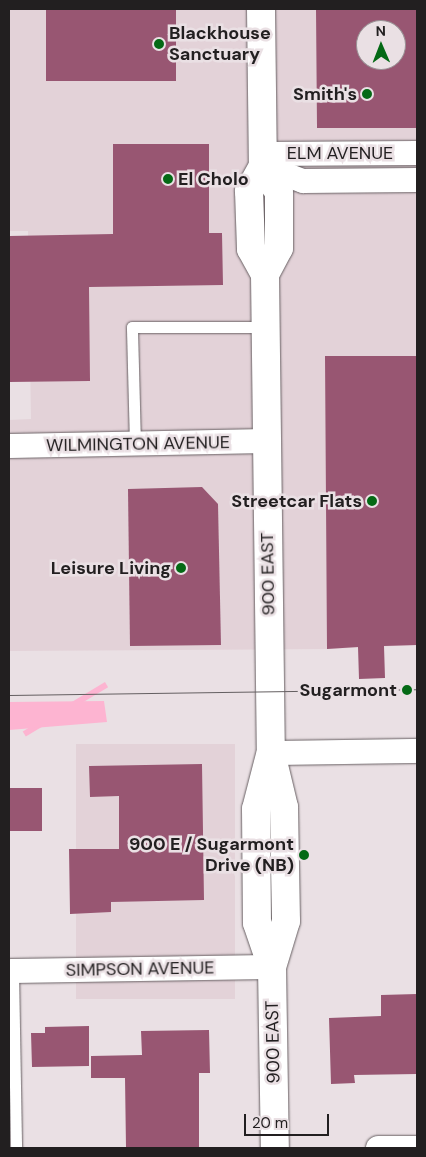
<!DOCTYPE html>
<style>
body{margin:0}
#map{position:relative;width:426px;height:1157px;overflow:hidden;background:#eae0e4;font-family:"DM Sans",sans-serif}
div>[style]{position:absolute}
[style*='--x']{left:calc(var(--x)*1px);top:calc(var(--y)*1px);width:calc(var(--w)*1px);rotate:calc(var(--a)*1deg)}
.built>*{inset:0;background:#e3d2d8;transform-origin:0 0}
.green>*{inset:0;background:#fdb4d1;transform-origin:0 0}
.building>*{inset:0;background:#985672;transform-origin:0 0}
.roads{filter:drop-shadow(0 0 1px #686063) drop-shadow(0 0 1px #686063)}
.lane>*{height:11px;margin:-5.5px;padding:0 5.5px;transform-origin:5.5px;border-radius:5.5px;background:#fff}
.street>*{height:24px;margin:-12px;padding:0 12px;transform-origin:12px;border-radius:12px;background:#fff}
.secondary>*{height:28px;margin:-14px;padding:0 14px;transform-origin:14px;border-radius:14px;background:#fff}
.tram>*{height:1px;margin:-0.5px;padding:0 0.5px;transform-origin:0.5px;border-radius:0.5px;background:#645f61}
.dots>*{width:14px;height:14px;translate:-50% -50%;box-sizing:border-box;border:2px solid #eae0e4;border-radius:50%}
span{translate:-50% -50%;white-space:nowrap;text-align:center;line-height:1.15;-webkit-text-stroke:5px #eae0e4;paint-order:stroke}
.poi-label{font-size:18px;color:#221f20;font-weight:700}
.left{translate:0 -50%;text-align:left}
.right{translate:-100% -50%;text-align:right}
.street-label{font-size:18px;color:#221f20}
.frame{position:absolute;inset:0;border:10px solid #221f20;pointer-events:none}
.north{position:absolute;left:356px;top:20px;width:50px;height:50px;box-sizing:border-box;background:#eae0e4;border:1px solid #9a9396;border-radius:50%;rotate:359deg;font-size:14px;font-weight:700;line-height:20px;text-align:center;color:#221f20}
.north::after{content:'';display:block;margin:auto;width:18px;height:22px;background:#046915;clip-path:polygon(50% 0,100% 100%,50% 72%,0 100%)}
.scale{position:absolute;left:244px;top:1114px;width:85px;height:22px;box-sizing:border-box;border:2px solid #221f20;border-top:0;padding-left:6px;font-size:15px;line-height:18px;white-space:nowrap;color:#221f20;-webkit-text-stroke:4px #eae0e4;paint-order:stroke}
</style>
<div id="map">
<div class="built">
<div style="clip-path:polygon(evenodd,9px 9px,417px 9px,417px 645px,327px 649px,9px 651px,9px 420px,31px 419px,28px 231px,9px 231px,9px 9px,366px 30px,396px 30px,396px 60px,366px 60px,366px 30px)"></div>
<div style="left:235px;top:744px;width:255px;height:159px;rotate:90deg"></div>
</div>
<div class="green">
<div style="left:105px;top:682px;width:6px;height:96px;rotate:59deg"></div>
<div style="clip-path:polygon(104px 701px,107px 722px,9px 730px,9px 702px)"></div>
</div>
<div class="building">
<div style="left:46px;top:9px;width:130px;height:72px"></div>
<div style="clip-path:polygon(evenodd,316px 9px,417px 9px,417px 128px,317px 128px,316px 9px,366px 30px,396px 30px,396px 60px,366px 60px,366px 30px)"></div>
<div style="clip-path:polygon(113px 144px,209px 144px,209px 233px,222px 233px,223px 285px,89px 287px,90px 381px,9px 382px,9px 236px,113px 234px)"></div>
<div style="clip-path:polygon(325px 356px,417px 356px,417px 645px,384px 646px,385px 678px,359px 679px,358px 647px,327px 649px)"></div>
<div style="clip-path:polygon(202px 487px,218px 504px,221px 645px,130px 646px,128px 489px)"></div>
<div style="clip-path:polygon(202px 764px,204px 900px,111px 902px,111px 912px,70px 914px,69px 849px,119px 849px,119px 796px,90px 797px,89px 766px)"></div>
<div style="left:9px;top:788px;width:33px;height:43px"></div>
<div style="clip-path:polygon(417px 994px,417px 1074px,354px 1075px,355px 1083px,331px 1084px,329px 1018px,381px 1016px,381px 995px)"></div>
<div style="clip-path:polygon(89px 1026px,89px 1066px,32px 1067px,31px 1033px,45px 1033px,45px 1027px)"></div>
<div style="clip-path:polygon(209px 1030px,210px 1073px,199px 1073px,199px 1148px,126px 1148px,125px 1078px,91px 1078px,91px 1056px,142px 1055px,141px 1031px)"></div>
</div>
<div class="roads">
<div class="lane">
<div style="--x:135;--y:444;--w:117;--a:-91.5"></div>
<div style="--x:132;--y:327;--w:133;--a:0"></div>
<div style="--x:13;--y:971;--w:177;--a:89"></div>
</div>
<div class="street">
<div style="--x:263;--y:154;--w:154;--a:-0.4"></div>
<div style="--x:263;--y:166;--w:43;--a:20.6"></div>
<div style="--x:303;--y:181;--w:114;--a:-0.5"></div>
<div style="--x:9;--y:446;--w:258;--a:-1.1"></div>
<div style="--x:271;--y:753;--w:146;--a:-0.8"></div>
<div style="--x:9;--y:971;--w:263;--a:-0.9"></div>
<div style="--x:378;--y:1148;--w:39;--a:0"></div>
</div>
<div class="secondary">
<div style="--x:261;--y:9;--w:157;--a:89.3"></div>
<div style="--x:263;--y:166;--w:31;--a:59"></div>
<div style="--x:279;--y:193;--w:55;--a:90"></div>
<div style="--x:279;--y:248;--w:30;--a:118"></div>
<div style="--x:263;--y:166;--w:29;--a:119"></div>
<div style="--x:249;--y:191;--w:58;--a:88"></div>
<div style="--x:251;--y:249;--w:29;--a:61"></div>
<div style="--x:265;--y:274;--w:479;--a:89.3"></div>
<div style="--x:271;--y:753;--w:56;--a:76.5"></div>
<div style="--x:284;--y:807;--w:114;--a:89"></div>
<div style="--x:286;--y:921;--w:48;--a:106.9"></div>
<div style="--x:272;--y:967;--w:181;--a:89.1"></div>
<div style="--x:270;--y:755;--w:56;--a:104.5"></div>
<div style="--x:256;--y:809;--w:114;--a:89.5"></div>
<div style="--x:257;--y:923;--w:46;--a:71.2"></div>
</div>
</div>
<div class="tram">
<div style="--x:9;--y:695;--w:408;--a:-0.8"></div>
</div>
<div class="dots">
<div style="left:159px;top:44px;background:#046915"></div>
<div style="left:367px;top:94px;background:#046915"></div>
<div style="left:168px;top:179px;background:#046915"></div>
<div style="left:372px;top:501px;background:#046915"></div>
<div style="left:181px;top:568px;background:#046915"></div>
<div style="left:407px;top:690px;background:#046915"></div>
<div style="left:304px;top:855px;background:#046915"></div>
</div>
<div class="poi-label">
<span class="left" style="left:169px;top:44px">Blackhouse<br>Sanctuary</span>
<span class="right" style="left:357px;top:94px">Smith's</span>
<span class="left" style="left:178px;top:179px">El Cholo</span>
<span class="right" style="left:362px;top:501px">Streetcar Flats</span>
<span class="right" style="left:171px;top:568px">Leisure Living</span>
<span class="right" style="left:397px;top:690px">Sugarmont</span>
<span class="right" style="left:294px;top:855px">900 E / Sugarmont<br>Drive (NB)</span>
</div>
<div class="street-label">
<span style="left:340px;top:153px">ELM AVENUE</span>
<span style="left:138px;top:444px;rotate:-1deg">WILMINGTON AVENUE</span>
<span style="left:268px;top:574px;rotate:-91deg">900 EAST</span>
<span style="left:140px;top:969px;rotate:-1deg">SIMPSON AVENUE</span>
<span style="left:273px;top:1042px;rotate:-91deg">900 EAST</span>
</div>
<div class="frame"></div>
<div class="north">N</div>
<div class="scale">20 m</div>
</div>
